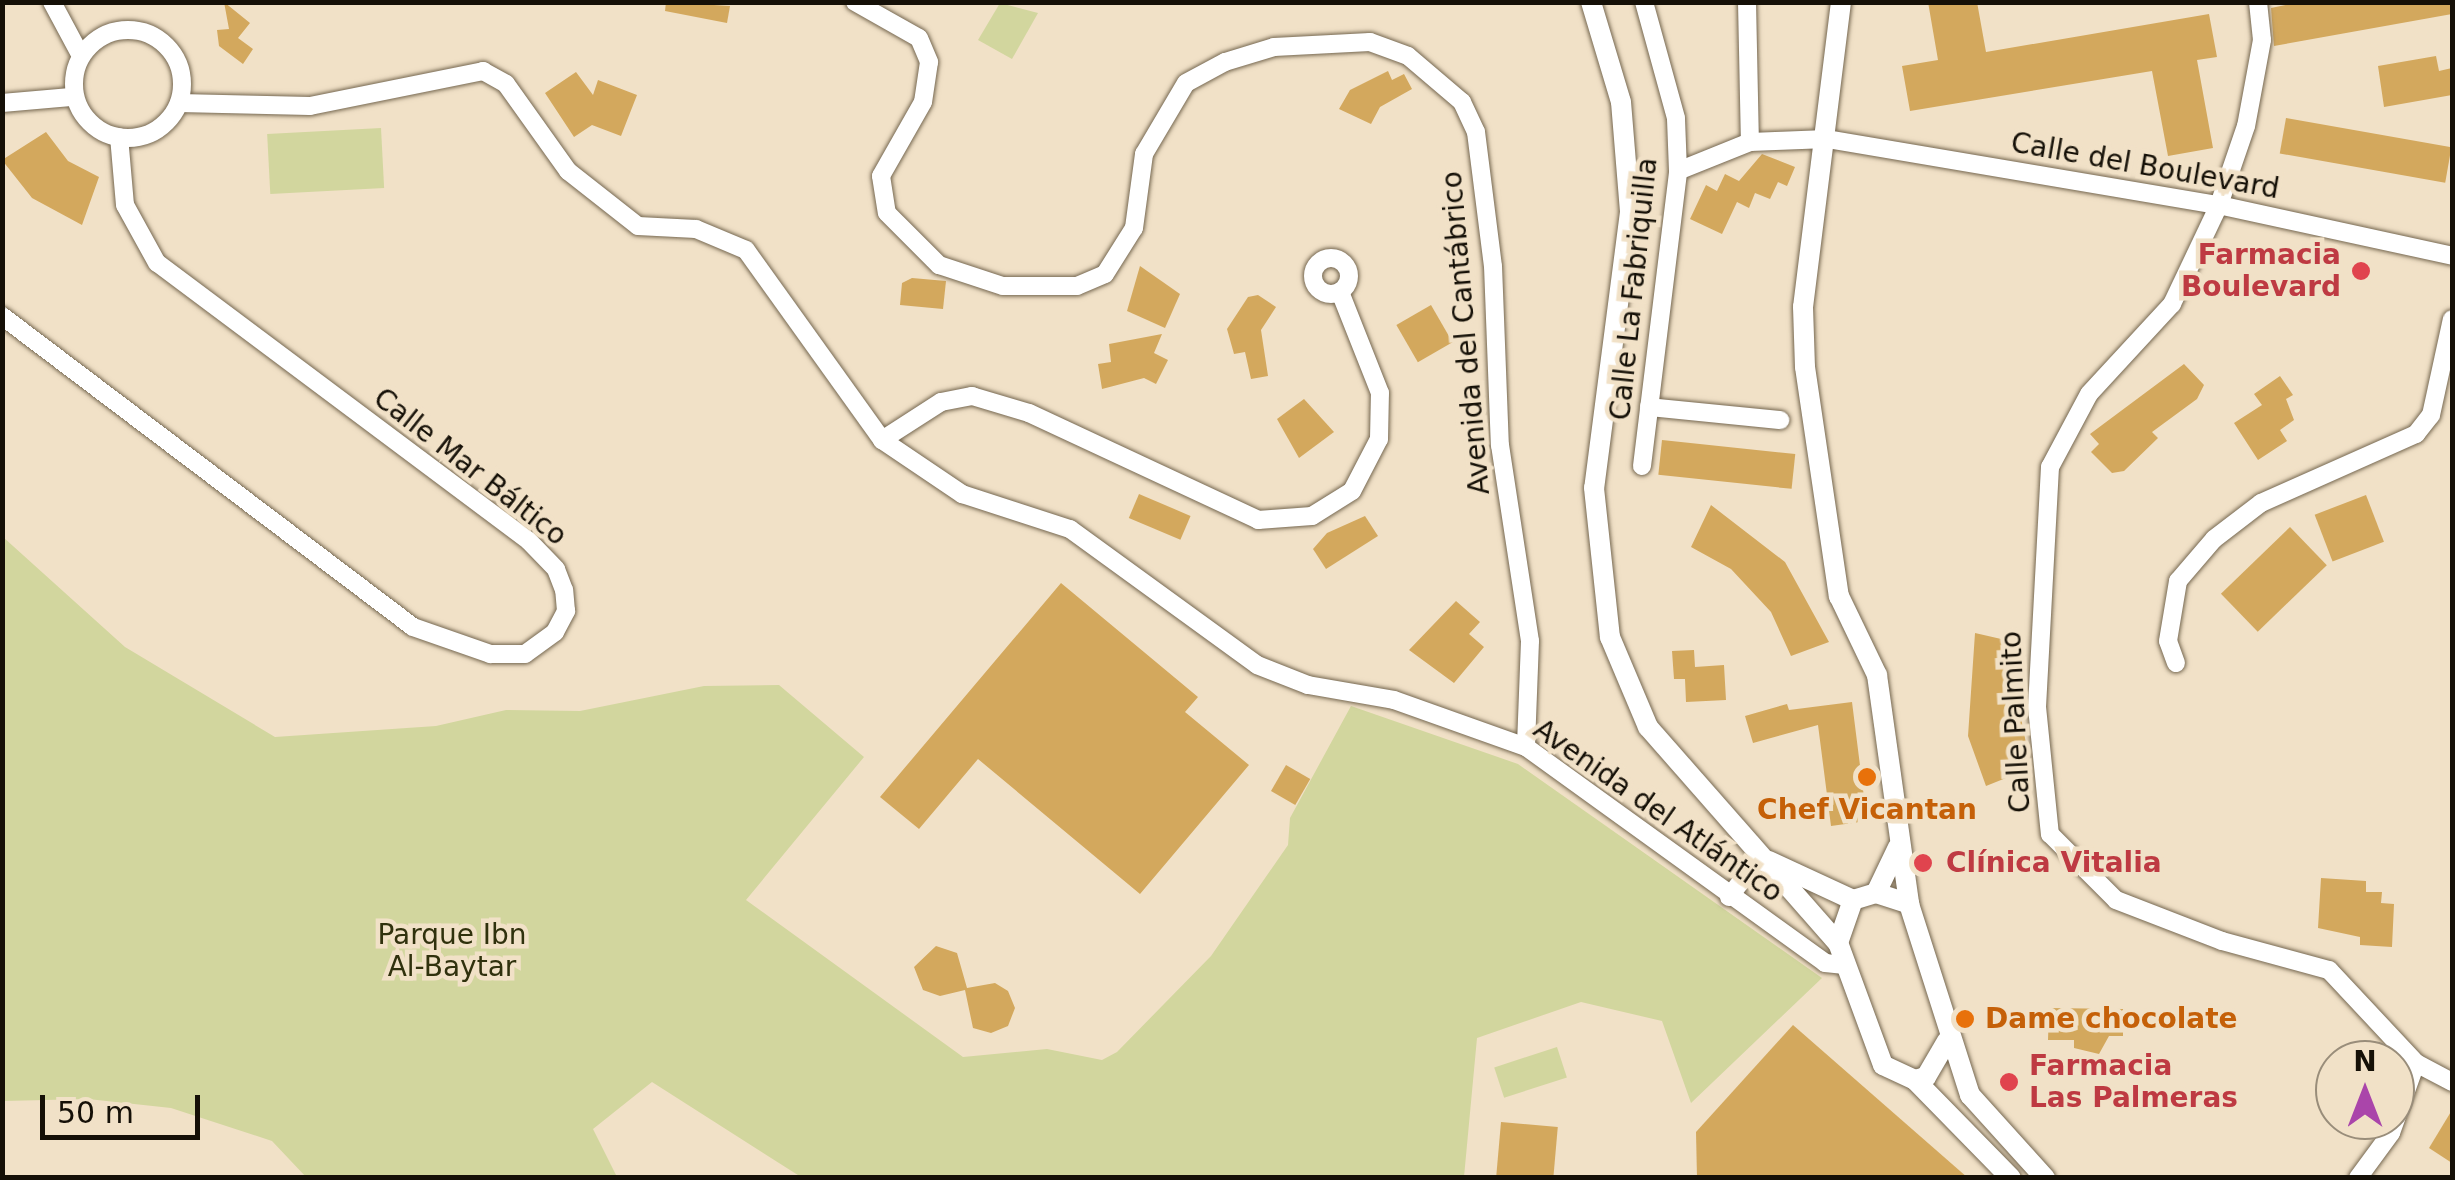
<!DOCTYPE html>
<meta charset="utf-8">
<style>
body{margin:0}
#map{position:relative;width:2455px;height:1180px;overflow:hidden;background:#f1e1c7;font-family:"DejaVu Sans",sans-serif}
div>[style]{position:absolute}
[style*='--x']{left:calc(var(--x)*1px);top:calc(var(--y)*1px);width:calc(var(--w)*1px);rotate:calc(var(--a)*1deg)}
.green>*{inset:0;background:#d2d69e;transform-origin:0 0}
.building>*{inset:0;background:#d3a85d;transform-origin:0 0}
.roads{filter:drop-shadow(0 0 2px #756750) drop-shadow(0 0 2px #756750)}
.minor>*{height:18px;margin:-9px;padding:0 9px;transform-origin:9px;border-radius:9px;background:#fff}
.minor>.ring{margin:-9px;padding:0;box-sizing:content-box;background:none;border:18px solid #fff;border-radius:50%}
.tertiary>*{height:20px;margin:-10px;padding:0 10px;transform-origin:10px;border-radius:10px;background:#fff}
.dots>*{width:28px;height:28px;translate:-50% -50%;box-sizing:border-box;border:5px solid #f1e1c7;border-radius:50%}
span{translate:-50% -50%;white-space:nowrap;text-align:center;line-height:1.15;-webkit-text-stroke:9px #f1e1c7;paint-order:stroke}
.street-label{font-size:28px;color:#151007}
.health-label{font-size:28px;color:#be3a42;font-weight:700}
.right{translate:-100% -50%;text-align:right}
.left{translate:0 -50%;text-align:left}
.food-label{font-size:28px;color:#c56008;font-weight:700}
.park-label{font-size:28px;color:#30310d}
.frame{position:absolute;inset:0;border:5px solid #151007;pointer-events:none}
.north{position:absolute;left:2315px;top:1040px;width:100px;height:100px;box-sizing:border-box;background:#f1e1c7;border:2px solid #998d7a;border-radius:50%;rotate:0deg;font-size:28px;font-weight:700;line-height:40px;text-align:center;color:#151007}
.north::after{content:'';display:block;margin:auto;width:35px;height:45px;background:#aa45aa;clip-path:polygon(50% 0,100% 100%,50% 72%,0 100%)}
.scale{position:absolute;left:40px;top:1095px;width:160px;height:45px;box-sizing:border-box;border:5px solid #151007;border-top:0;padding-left:12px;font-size:30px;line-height:35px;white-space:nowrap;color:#151007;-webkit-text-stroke:8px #f1e1c7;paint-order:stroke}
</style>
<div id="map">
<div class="green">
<div style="clip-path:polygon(1000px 3px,1038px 13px,1012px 59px,978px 40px)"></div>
<div style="left:381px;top:128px;width:60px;height:114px;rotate:87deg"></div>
<div style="clip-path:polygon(3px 537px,125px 647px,275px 737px,436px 726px,506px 710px,580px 711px,704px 686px,779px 685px,864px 757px,746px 900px,963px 1057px,1047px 1049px,1102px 1060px,1117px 1052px,1211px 956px,1288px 845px,1290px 818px,1351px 706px,1518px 764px,1822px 978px,1691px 1103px,1662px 1021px,1581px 1002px,1477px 1038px,1464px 1177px,801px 1177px,652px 1082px,593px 1129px,617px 1177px,306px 1177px,272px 1141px,171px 1108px,88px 1099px,3px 1101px)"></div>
<div style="left:1557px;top:1047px;width:32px;height:66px;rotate:72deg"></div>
</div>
<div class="building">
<div style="clip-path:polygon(224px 2px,250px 23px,238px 38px,253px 49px,243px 64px,219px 46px,217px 30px,229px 29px)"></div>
<div style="clip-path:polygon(666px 2px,730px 6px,727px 23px,665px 11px)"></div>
<div style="clip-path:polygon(1928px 2px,1977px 2px,1986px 52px,2209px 14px,2217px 57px,2197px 60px,2213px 148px,2168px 156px,2152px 71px,1910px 111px,1902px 66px,1938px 60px)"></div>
<div style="clip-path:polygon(2300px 2px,2452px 2px,2452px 14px,2274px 46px,2271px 8px)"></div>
<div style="clip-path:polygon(2436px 56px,2439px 71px,2452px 68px,2452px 95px,2384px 107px,2378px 66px)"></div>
<div style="clip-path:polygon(1388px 71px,1392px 80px,1404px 74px,1412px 89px,1380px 107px,1371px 124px,1339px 109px,1350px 90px)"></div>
<div style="clip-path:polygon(576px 72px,593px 95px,598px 80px,637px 95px,621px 136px,592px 125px,574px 137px,545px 93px)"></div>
<div style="left:2286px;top:118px;width:168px;height:36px;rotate:10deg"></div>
<div style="clip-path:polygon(46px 132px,68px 161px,99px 177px,82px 225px,32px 198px,2px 160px)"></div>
<div style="clip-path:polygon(1762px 154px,1795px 167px,1787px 186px,1778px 182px,1770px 199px,1755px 193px,1749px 208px,1737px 202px,1722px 234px,1690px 219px,1706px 185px,1717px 191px,1725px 174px,1739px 181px)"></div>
<div style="clip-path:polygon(1140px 266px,1180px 294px,1165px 328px,1127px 311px)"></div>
<div style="clip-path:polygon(912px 278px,946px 281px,943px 309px,900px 305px,902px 283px)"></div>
<div style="clip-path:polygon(1258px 295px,1276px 307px,1261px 330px,1268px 376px,1251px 379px,1245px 352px,1234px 354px,1227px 329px,1248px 297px)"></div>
<div style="left:1431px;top:305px;width:43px;height:40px;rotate:60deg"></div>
<div style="clip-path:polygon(1162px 334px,1154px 353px,1168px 360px,1156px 384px,1144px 378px,1102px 389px,1098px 364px,1111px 362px,1109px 344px)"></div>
<div style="clip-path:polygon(2184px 364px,2204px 385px,2197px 399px,2152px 432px,2158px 438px,2124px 471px,2112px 473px,2091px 452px,2099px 444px,2090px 434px)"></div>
<div style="clip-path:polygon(2280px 376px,2293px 395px,2286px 399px,2294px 420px,2280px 430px,2287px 441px,2258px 460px,2234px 423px,2262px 405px,2254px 394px)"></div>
<div style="clip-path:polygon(1304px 399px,1334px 432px,1299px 458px,1277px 419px)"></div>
<div style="left:1662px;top:440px;width:134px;height:35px;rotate:6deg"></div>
<div style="left:1139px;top:494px;width:56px;height:26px;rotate:23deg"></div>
<div style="left:2366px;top:495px;width:50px;height:55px;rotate:69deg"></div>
<div style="clip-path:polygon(1711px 505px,1785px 562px,1829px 642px,1791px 656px,1771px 612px,1731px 569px,1691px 547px)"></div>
<div style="clip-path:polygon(1365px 516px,1378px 536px,1326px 569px,1313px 549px,1327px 533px)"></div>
<div style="left:2290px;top:527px;width:53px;height:96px;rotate:46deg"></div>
<div style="clip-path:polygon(1061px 583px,1198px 697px,1185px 712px,1249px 765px,1140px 894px,978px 759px,919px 829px,880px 797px)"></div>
<div style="clip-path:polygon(1456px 601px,1480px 622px,1469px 634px,1484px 647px,1454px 683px,1409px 650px)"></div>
<div style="clip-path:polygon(1975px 633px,2023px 644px,2015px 688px,2031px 768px,1986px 786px,1968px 736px)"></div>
<div style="clip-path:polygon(1694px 650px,1695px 667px,1724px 665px,1726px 700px,1686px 702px,1685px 679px,1674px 679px,1672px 651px)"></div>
<div style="clip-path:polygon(1852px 702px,1867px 821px,1831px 826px,1818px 725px,1753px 743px,1745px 716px,1787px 704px,1789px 710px)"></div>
<div style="left:1286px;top:765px;width:28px;height:30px;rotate:30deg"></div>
<div style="clip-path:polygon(2321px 878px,2366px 881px,2366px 892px,2382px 892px,2381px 903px,2394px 904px,2392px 947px,2360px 945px,2360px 937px,2318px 928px)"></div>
<div style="clip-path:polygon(936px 946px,957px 953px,967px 988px,995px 983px,1008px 991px,1015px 1008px,1008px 1026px,991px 1033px,973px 1028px,965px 990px,940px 996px,923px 990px,914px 967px)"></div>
<div style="clip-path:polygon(2049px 1008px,2123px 1009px,2123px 1036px,2109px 1036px,2099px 1054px,2074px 1048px,2074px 1040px,2048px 1040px)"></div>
<div style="clip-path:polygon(1793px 1025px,1968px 1178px,1697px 1178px,1696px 1132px)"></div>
<div style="clip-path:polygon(2452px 1110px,2452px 1163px,2429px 1148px)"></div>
<div style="left:1501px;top:1122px;width:57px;height:56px;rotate:5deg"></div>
</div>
<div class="roads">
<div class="minor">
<div style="--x:52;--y:2;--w:61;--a:61.8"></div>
<div style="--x:855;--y:2;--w:73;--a:29.4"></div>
<div style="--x:919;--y:38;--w:26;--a:67"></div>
<div style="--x:929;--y:62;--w:40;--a:98.5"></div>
<div style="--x:923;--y:102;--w:85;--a:119.6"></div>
<div style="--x:881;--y:176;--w:37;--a:81"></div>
<div style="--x:887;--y:213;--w:74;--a:45"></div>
<div style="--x:939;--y:265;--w:67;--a:18.2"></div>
<div style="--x:1003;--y:286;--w:74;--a:0"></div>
<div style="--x:1077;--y:286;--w:30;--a:-23"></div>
<div style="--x:1105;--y:274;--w:54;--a:-57.8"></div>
<div style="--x:1134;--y:228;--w:75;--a:-82.3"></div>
<div style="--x:1144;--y:154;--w:82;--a:-59.4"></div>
<div style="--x:1186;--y:83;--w:44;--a:-28.3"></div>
<div style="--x:1225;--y:62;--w:51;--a:-17"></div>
<div style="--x:1274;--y:47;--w:96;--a:-3"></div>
<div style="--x:1370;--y:42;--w:40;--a:20.2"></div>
<div style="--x:1408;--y:56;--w:71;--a:40.4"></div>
<div style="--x:1462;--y:102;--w:33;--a:65"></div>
<div style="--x:1476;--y:132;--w:135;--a:82.8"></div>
<div style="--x:1493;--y:266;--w:179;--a:87.8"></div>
<div style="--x:1500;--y:445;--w:198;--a:81.3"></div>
<div style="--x:1530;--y:641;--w:106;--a:92.2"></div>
<div style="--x:1747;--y:2;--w:140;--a:88.8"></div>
<div style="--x:2258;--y:2;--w:38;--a:84"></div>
<div style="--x:2262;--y:40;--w:87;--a:100.5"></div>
<div style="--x:2246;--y:126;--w:83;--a:108.9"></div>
<div style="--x:2219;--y:205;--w:110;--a:115.4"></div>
<div style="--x:2172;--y:304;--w:122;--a:132.7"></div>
<div style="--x:2089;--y:394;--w:83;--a:118.1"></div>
<div style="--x:2050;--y:467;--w:240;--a:93.1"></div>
<div style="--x:2037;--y:707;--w:128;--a:84.2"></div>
<div style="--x:2050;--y:834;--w:93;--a:45"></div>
<div style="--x:2116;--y:900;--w:114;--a:21.1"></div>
<div style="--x:2222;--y:941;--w:111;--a:15.2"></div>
<div style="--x:2329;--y:970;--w:127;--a:46.9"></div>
<div style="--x:2416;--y:1063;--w:74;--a:109.7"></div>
<div style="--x:2391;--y:1133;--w:56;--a:126.3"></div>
<div class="ring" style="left:74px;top:30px;width:90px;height:90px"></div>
<div style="--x:2;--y:103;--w:69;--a:-5"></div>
<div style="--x:179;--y:103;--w:131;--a:1.3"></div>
<div style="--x:310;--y:106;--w:177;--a:-11.4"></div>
<div style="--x:483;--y:71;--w:26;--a:29"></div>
<div style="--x:506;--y:84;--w:107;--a:54.5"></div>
<div style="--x:568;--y:171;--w:89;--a:38.2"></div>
<div style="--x:638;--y:226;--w:58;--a:3"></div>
<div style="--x:696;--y:229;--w:54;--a:22.8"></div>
<div style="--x:746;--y:250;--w:234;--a:54.4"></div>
<div style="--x:882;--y:440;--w:97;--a:34"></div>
<div style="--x:962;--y:494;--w:114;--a:18"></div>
<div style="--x:1070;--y:529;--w:231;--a:36"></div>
<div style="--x:1257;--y:665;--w:55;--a:21.4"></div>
<div style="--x:1308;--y:685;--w:87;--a:9.9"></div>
<div style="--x:1394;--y:700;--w:140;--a:19.6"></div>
<div style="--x:1526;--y:747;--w:369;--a:35.8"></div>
<div style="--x:1825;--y:963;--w:20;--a:6"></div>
<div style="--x:1678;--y:171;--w:78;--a:-21.9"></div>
<div style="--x:1750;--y:142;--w:77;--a:-2.2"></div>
<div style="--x:1827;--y:139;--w:398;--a:9.6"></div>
<div style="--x:2219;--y:205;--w:239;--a:12.3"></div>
<div class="ring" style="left:1313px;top:258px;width:18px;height:18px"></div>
<div style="--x:2;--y:316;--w:515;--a:37.11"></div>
<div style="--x:413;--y:627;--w:82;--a:19.3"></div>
<div style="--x:490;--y:654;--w:35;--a:0"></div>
<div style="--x:525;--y:654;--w:37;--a:-36"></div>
<div style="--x:555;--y:632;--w:24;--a:-62"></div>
<div style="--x:566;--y:611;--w:21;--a:-95"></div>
<div style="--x:564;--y:590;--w:22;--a:-111"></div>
<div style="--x:556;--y:569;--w:39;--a:-134"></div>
<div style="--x:529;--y:541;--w:464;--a:-143.2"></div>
<div style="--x:157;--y:263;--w:66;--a:-118.9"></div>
<div style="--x:125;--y:205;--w:68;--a:-95"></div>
<div style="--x:1649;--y:407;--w:132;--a:5.7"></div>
<div style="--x:882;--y:440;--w:70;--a:-32.8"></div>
<div style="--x:941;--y:402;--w:32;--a:-11"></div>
<div style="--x:972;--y:396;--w:59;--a:16.6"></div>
<div style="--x:1029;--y:413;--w:253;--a:25"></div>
<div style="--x:1258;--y:520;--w:54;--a:-4.2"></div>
<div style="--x:1312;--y:516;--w:47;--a:-32"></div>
<div style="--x:1352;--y:491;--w:59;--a:-62.6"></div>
<div style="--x:1379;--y:439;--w:46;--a:-88.8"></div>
<div style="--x:1380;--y:393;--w:109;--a:-111.6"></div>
<div style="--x:1642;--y:466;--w:297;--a:-83"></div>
<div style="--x:1678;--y:171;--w:53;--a:-92.2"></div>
<div style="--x:1676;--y:118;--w:120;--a:-105.4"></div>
<div style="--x:2176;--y:663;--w:23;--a:-110"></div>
<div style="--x:2168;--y:641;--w:61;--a:-80.5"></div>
<div style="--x:2178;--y:581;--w:55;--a:-49.4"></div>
<div style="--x:2214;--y:539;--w:59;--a:-37.5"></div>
<div style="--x:2261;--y:503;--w:170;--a:-24"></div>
<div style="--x:2416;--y:434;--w:24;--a:-52"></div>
<div style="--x:2431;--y:415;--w:98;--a:-77.7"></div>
<div style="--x:1729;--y:897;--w:51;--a:-52.2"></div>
<div style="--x:2416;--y:1063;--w:41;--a:27.8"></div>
</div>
<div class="tertiary">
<div style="--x:1591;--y:2;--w:104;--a:73.3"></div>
<div style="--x:1621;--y:102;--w:110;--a:85.3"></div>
<div style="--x:1630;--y:212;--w:278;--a:97.4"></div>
<div style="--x:1594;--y:488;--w:150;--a:83.9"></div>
<div style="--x:1610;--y:637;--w:98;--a:67.1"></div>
<div style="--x:1648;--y:727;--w:288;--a:48.7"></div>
<div style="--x:1841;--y:2;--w:307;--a:97.1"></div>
<div style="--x:1803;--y:307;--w:60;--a:88.1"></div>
<div style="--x:1805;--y:367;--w:232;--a:81.6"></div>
<div style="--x:1839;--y:596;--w:88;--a:64.3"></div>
<div style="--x:1877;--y:675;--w:231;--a:82"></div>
<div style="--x:1769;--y:861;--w:93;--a:24.9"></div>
<div style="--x:1876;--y:893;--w:51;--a:-64.4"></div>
<div style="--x:1947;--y:1041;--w:42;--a:120.3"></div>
<div style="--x:1926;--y:1077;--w:11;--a:165"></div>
<div style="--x:1915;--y:1080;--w:35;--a:-155"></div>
<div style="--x:1883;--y:1065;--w:130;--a:-110.2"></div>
<div style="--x:1838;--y:943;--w:46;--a:-70.8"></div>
<div style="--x:1853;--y:900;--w:24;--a:-17"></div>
<div style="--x:1876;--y:893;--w:35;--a:18"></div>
<div style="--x:1909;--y:904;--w:201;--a:72.3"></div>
<div style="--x:1970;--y:1095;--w:112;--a:47.9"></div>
<div style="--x:1915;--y:1080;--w:137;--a:45.6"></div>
</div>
</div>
<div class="dots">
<div style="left:2361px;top:271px;background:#e0444e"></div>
<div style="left:1867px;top:777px;background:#e8710a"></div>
<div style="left:1923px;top:863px;background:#e0444e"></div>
<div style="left:1965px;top:1019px;background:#e8710a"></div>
<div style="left:2009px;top:1082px;background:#e0444e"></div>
</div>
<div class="street-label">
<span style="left:2145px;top:166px;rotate:10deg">Calle del Boulevard</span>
<span style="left:1634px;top:289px;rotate:-84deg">Calle La Fabriquilla</span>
<span style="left:1466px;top:333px;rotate:-95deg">Avenida del Cantábrico</span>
<span style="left:470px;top:467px;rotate:38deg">Calle Mar Báltico</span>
<span style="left:2016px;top:722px;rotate:-93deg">Calle Palmito</span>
<span style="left:1658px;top:811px;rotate:35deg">Avenida del Atlántico</span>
</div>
<div class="health-label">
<span class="right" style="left:2341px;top:271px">Farmacia<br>Boulevard</span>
<span class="left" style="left:1946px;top:863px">Clínica Vitalia</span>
<span class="left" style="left:2029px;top:1082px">Farmacia<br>Las Palmeras</span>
</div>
<div class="food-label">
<span style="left:1867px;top:810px">Chef Vicantan</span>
<span class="left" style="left:1985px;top:1019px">Dame chocolate</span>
</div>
<div class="park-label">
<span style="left:452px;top:951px">Parque Ibn<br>Al-Baytar</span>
</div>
<div class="frame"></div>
<div class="north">N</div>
<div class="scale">50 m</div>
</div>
